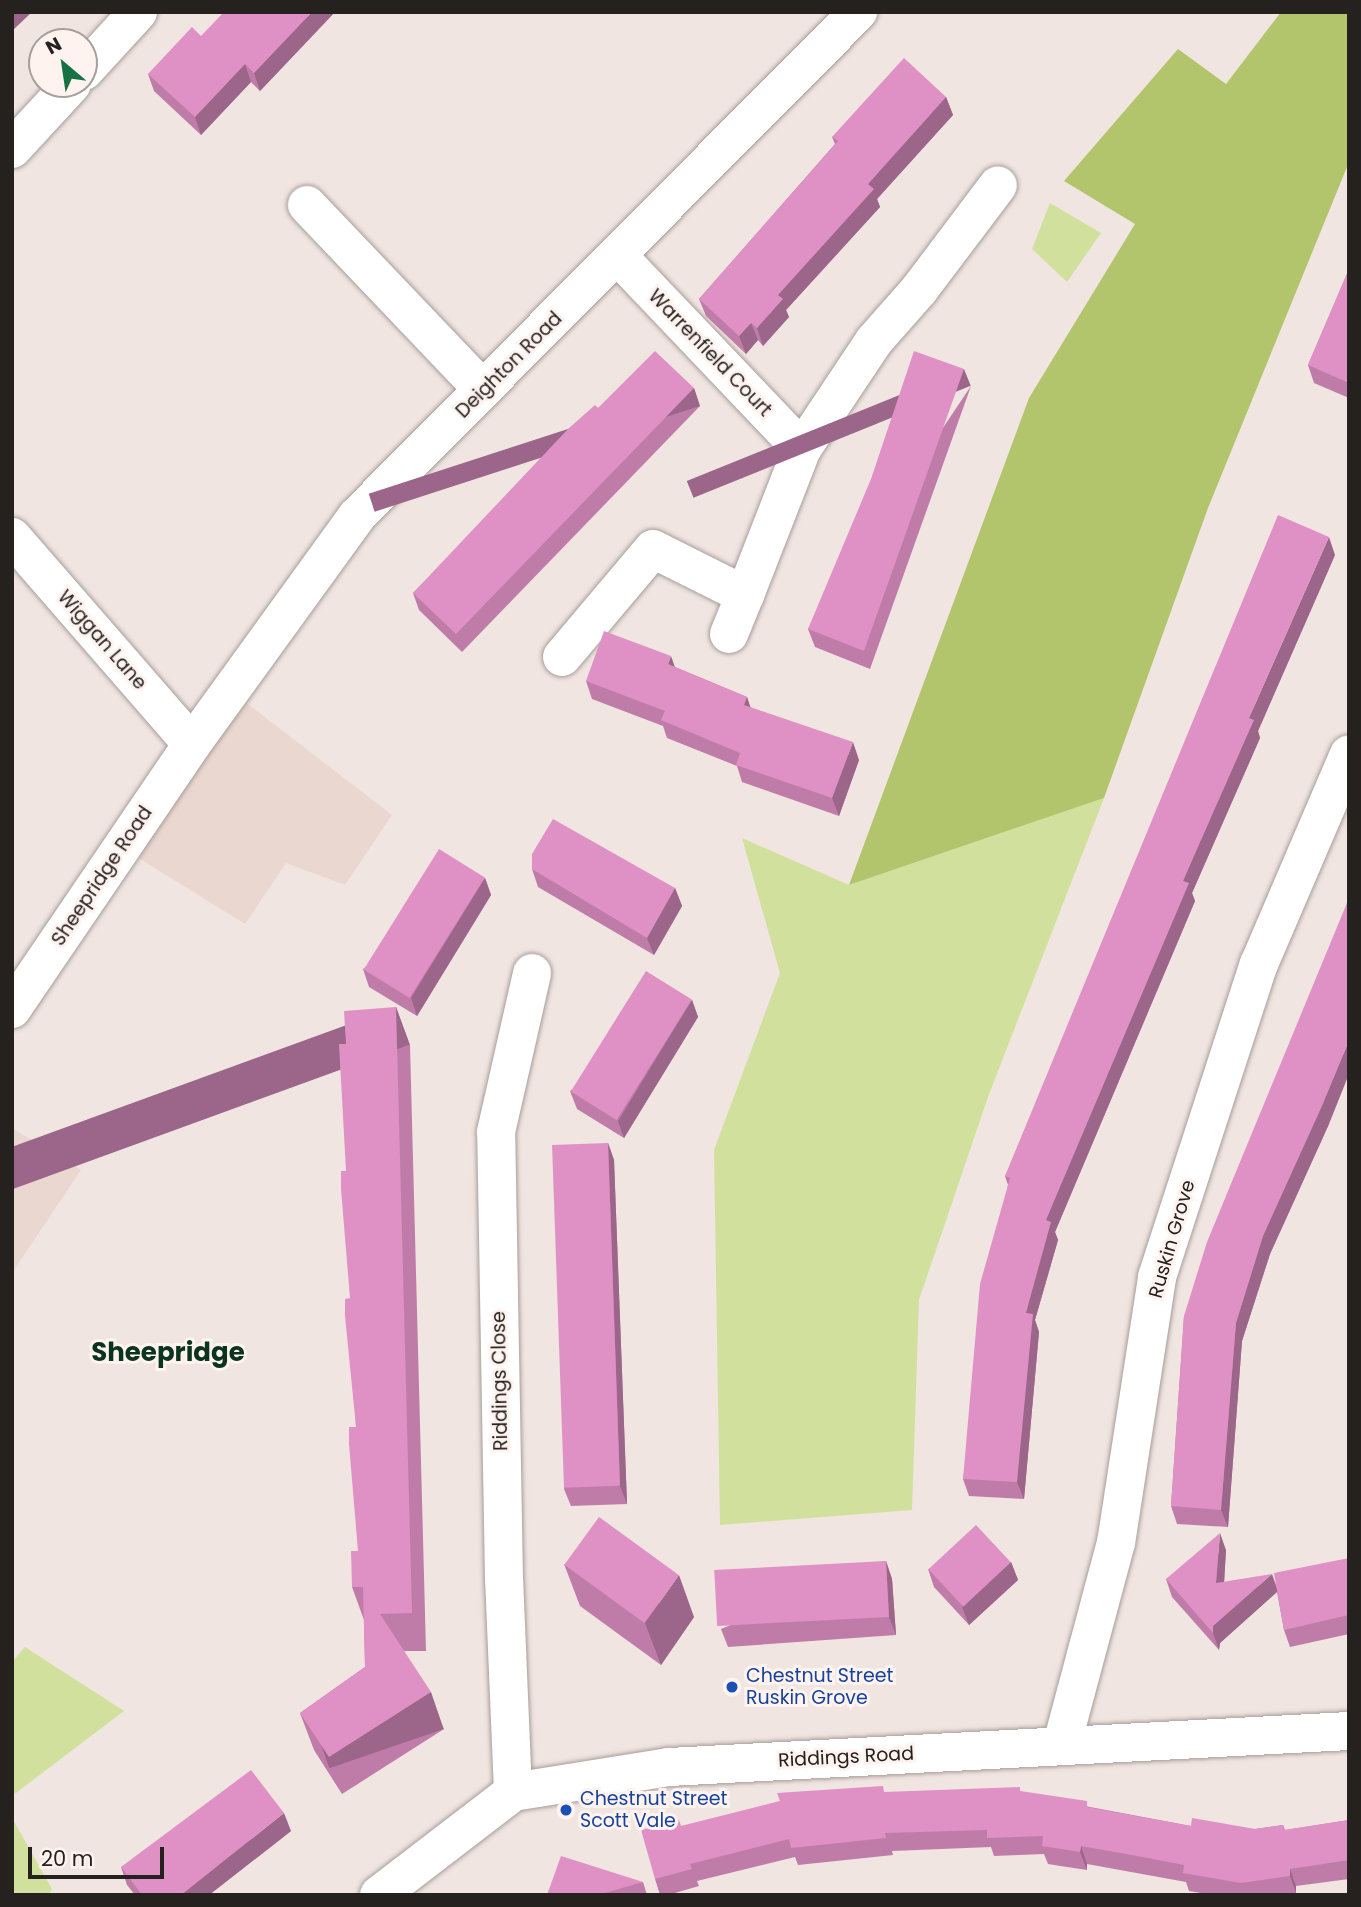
<!DOCTYPE html>
<style>
body{margin:0}
#map{position:relative;width:1361px;height:1907px;overflow:hidden;background:#f0e5e1;font-family:Poppins,sans-serif}
div>[style]{position:absolute}
[style*='--x']{left:calc(var(--x)*1px);top:calc(var(--y)*1px);width:calc(var(--w)*1px);rotate:calc(var(--a)*1deg)}
.built>*{inset:0;background:#ead7d0}
.green>*{inset:0;background:#d1e19d}
.forest>*{inset:0;background:#b3c56c}
.roads{filter:drop-shadow(0 0 2px #a79d99) drop-shadow(0 0 2px #a79d99)}
.minor>*{height:38px;margin:-19px;padding:0 19px;transform-origin:19px;border-radius:19px;background:#fff}
.wall>*{inset:0;background:#c07ca9}
.shaded-wall>*{inset:0;background:#9c658a;transform-origin:0 0}
.building>*{inset:0;background:#df90c5;transform-origin:0 0}
.dots>*{width:19px;height:19px;translate:-50% -50%;box-sizing:border-box;border:4px solid #fef3ef;border-radius:50%}
span{translate:-50% -50%;white-space:nowrap;text-align:center;line-height:1.15;-webkit-text-stroke:6px #fef3ef;paint-order:stroke}
.street-label{font-size:19px;color:#25211f}
.transit-label{font-size:19px;color:#164399}
.left{translate:0 -50%;text-align:left}
.district-label{font-size:26px;color:#0a341e;font-weight:700}
.frame{position:absolute;inset:0;border:14px solid #25211f;pointer-events:none}
.north{position:absolute;left:28px;top:28px;width:70px;height:70px;box-sizing:border-box;background:#fef3ef;border:2px solid #a79f9c;border-radius:50%;rotate:331deg;font-size:19px;font-weight:700;line-height:28px;text-align:center;color:#25211f}
.north::after{content:'';display:block;margin:auto;width:24px;height:32px;background:#177145;clip-path:polygon(50% 0,100% 100%,50% 72%,0 100%)}
.scale{position:absolute;left:28px;top:1847px;width:136px;height:32px;box-sizing:border-box;border:4px solid #25211f;border-top:0;padding-left:9px;font-size:21px;line-height:24px;white-space:nowrap;color:#25211f;-webkit-text-stroke:5px #fef3ef;paint-order:stroke}
</style>
<div id="map">
<div class="built">
<div style="clip-path:polygon(244px 701px,392px 815px,345px 885px,286px 863px,245px 924px,137px 857px)"></div>
<div style="clip-path:polygon(12px 1128px,81px 1170px,12px 1273px)"></div>
</div>
<div class="green">
<div style="clip-path:polygon(1050px 203px,1101px 233px,1067px 282px,1032px 249px)"></div>
<div style="clip-path:polygon(1104px 798px,988px 1097px,919px 1300px,912px 1510px,720px 1525px,714px 1150px,780px 973px,742px 838px,849px 885px)"></div>
<div style="clip-path:polygon(25px 1647px,124px 1711px,12px 1796px,12px 1662px)"></div>
<div style="clip-path:polygon(12px 1818px,52px 1889px,49px 1895px,12px 1895px)"></div>
</div>
<div class="forest">
<div style="clip-path:polygon(1281px 12px,1349px 12px,1349px 162px,1208px 508px,1104px 798px,849px 885px,1029px 398px,1135px 224px,1064px 181px,1178px 49px,1226px 84px)"></div>
</div>
<div class="roads">
<div class="minor">
<div style="--x:84;--y:71;--w:80;--a:-47.5"></div>
<div style="--x:12;--y:149;--w:88;--a:-47.3"></div>
<div style="--x:307;--y:205;--w:255;--a:46.4"></div>
<div style="--x:618;--y:256;--w:267;--a:46.4"></div>
<div style="--x:802;--y:449;--w:130;--a:-56.3"></div>
<div style="--x:874;--y:341;--w:68;--a:-48.6"></div>
<div style="--x:919;--y:290;--w:131;--a:-53"></div>
<div style="--x:12;--y:537;--w:274;--a:49"></div>
<div style="--x:729;--y:634;--w:42;--a:-67.7"></div>
<div style="--x:562;--y:657;--w:141;--a:-49.9"></div>
<div style="--x:653;--y:549;--w:103;--a:26.6"></div>
<div style="--x:745;--y:595;--w:157;--a:-68.7"></div>
<div style="--x:12;--y:1009;--w:320;--a:-55.8"></div>
<div style="--x:192;--y:744;--w:281;--a:-54.1"></div>
<div style="--x:357;--y:516;--w:711;--a:-45.17"></div>
<div style="--x:1062;--y:1744;--w:208;--a:-75"></div>
<div style="--x:1116;--y:1543;--w:269;--a:-81.2"></div>
<div style="--x:1157;--y:1277;--w:329;--a:-72"></div>
<div style="--x:1259;--y:964;--w:228;--a:-66.8"></div>
<div style="--x:513;--y:1792;--w:212;--a:-92.4"></div>
<div style="--x:504;--y:1580;--w:448;--a:-91"></div>
<div style="--x:496;--y:1132;--w:163;--a:-77.2"></div>
<div style="--x:379;--y:1895;--w:169;--a:-37.5"></div>
<div style="--x:513;--y:1792;--w:158;--a:-9.1"></div>
<div style="--x:669;--y:1767;--w:681;--a:-3.03"></div>
</div>
</div>
<div class="wall">
<div style="clip-path:polygon(335px 12px,260px 91px,251px 82px,201px 135px,154px 91px,148px 74px,201px 36px)"></div>
<div style="clip-path:polygon(946px 97px,953px 115px,877px 199px,880px 207px,786px 310px,789px 317px,763px 346px,758px 340px,746px 354px,706px 316px,699px 299px,835px 144px,832px 137px)"></div>
<div style="clip-path:polygon(1349px 269px,1349px 398px,1314px 383px,1308px 365px)"></div>
<div style="clip-path:polygon(971px 386px,870px 669px,815px 647px,808px 629px)"></div>
<div style="clip-path:polygon(694px 388px,700px 406px,462px 652px,419px 610px,413px 593px,598px 408px)"></div>
<div style="clip-path:polygon(1335px 555px,1258px 731px,1260px 738px,1192px 893px,1195px 901px,1055px 1232px,1058px 1240px,1035px 1320px,1039px 1332px,1024px 1499px,969px 1496px,963px 1479px,1008px 1185px,1005px 1176px)"></div>
<div style="clip-path:polygon(675px 667px,747px 697px,750px 707px,859px 760px,839px 816px,742px 782px,737px 766px,667px 738px,663px 726px,592px 699px,586px 681px)"></div>
<div style="clip-path:polygon(532px 869px,675px 888px,682px 906px,654px 955px,538px 887px)"></div>
<div style="clip-path:polygon(485px 878px,491px 895px,417px 1016px,369px 987px,363px 969px)"></div>
<div style="clip-path:polygon(692px 1000px,698px 1017px,624px 1138px,577px 1109px,570px 1091px)"></div>
<div style="clip-path:polygon(396px 1007px,410px 1045px,426px 1651px,404px 1651px,444px 1729px,342px 1794px,314px 1750px,300px 1713px,365px 1667px,364px 1620px,352px 1587px,358px 1551px,356px 1427px,346px 1171px,346px 1044px)"></div>
<div style="clip-path:polygon(1329px 1124px,1270px 1254px,1242px 1341px,1228px 1527px,1177px 1524px,1171px 1506px,1184px 1316px)"></div>
<div style="clip-path:polygon(608px 1143px,614px 1160px,627px 1504px,571px 1506px,564px 1489px)"></div>
<div style="clip-path:polygon(1226px 1550px,1224px 1582px,1277px 1589px,1349px 1558px,1349px 1634px,1290px 1647px,1284px 1630px,1277px 1592px,1220px 1643px,1219px 1650px,1172px 1597px,1166px 1579px)"></div>
<div style="clip-path:polygon(886px 1561px,892px 1579px,896px 1635px,728px 1647px,721px 1629px)"></div>
<div style="clip-path:polygon(1011px 1562px,1018px 1580px,969px 1625px,934px 1587px,928px 1569px)"></div>
<div style="clip-path:polygon(564px 1564px,694px 1617px,661px 1665px,580px 1606px)"></div>
<div style="clip-path:polygon(885px 1792px,1021px 1792px,1090px 1807px,1191px 1826px,1255px 1829px,1283px 1825px,1285px 1830px,1349px 1820px,1349px 1879px,1296px 1886px,1296px 1893px,1286px 1895px,1213px 1895px,1189px 1891px,1186px 1882px,1087px 1864px,1087px 1870px,1048px 1864px,1044px 1854px,994px 1856px,991px 1847px,892px 1851px,893px 1855px,798px 1865px,795px 1857px,697px 1881px,699px 1886px,668px 1895px,660px 1895px,655px 1879px,681px 1826px)"></div>
<div style="clip-path:polygon(291px 1831px,209px 1895px,135px 1895px,127px 1885px,121px 1867px)"></div>
<div style="clip-path:polygon(643px 1882px,647px 1895px,547px 1895px)"></div>
</div>
<div class="shaded-wall">
<div style="clip-path:polygon(12px 12px,32px 12px,12px 31px)"></div>
<div style="clip-path:polygon(312px 12px,335px 12px,260px 91px,254px 73px)"></div>
<div style="clip-path:polygon(245px 64px,251px 82px,201px 135px,195px 117px)"></div>
<div style="clip-path:polygon(946px 97px,953px 115px,877px 199px,880px 207px,786px 310px,789px 317px,763px 346px,757px 328px,778px 295px,868px 184px)"></div>
<div style="clip-path:polygon(751px 323px,758px 340px,746px 354px,739px 336px)"></div>
<div style="left:964px;top:369px;width:18px;height:299px;rotate:68deg"></div>
<div style="left:694px;top:388px;width:19px;height:342px;rotate:72deg"></div>
<div style="clip-path:polygon(1329px 537px,1335px 555px,1258px 731px,1260px 738px,1192px 893px,1195px 901px,1055px 1232px,1058px 1240px,1035px 1320px,1039px 1332px,1024px 1499px,1017px 1482px,1026px 1313px,1046px 1220px,1249px 718px)"></div>
<div style="clip-path:polygon(671px 656px,677px 673px,668px 664px)"></div>
<div style="clip-path:polygon(747px 697px,753px 715px,744px 705px)"></div>
<div style="clip-path:polygon(853px 742px,859px 760px,839px 816px,832px 798px)"></div>
<div style="clip-path:polygon(485px 878px,491px 895px,417px 1016px,411px 998px)"></div>
<div style="clip-path:polygon(675px 888px,682px 906px,654px 955px,647px 938px)"></div>
<div style="clip-path:polygon(692px 1000px,698px 1017px,624px 1138px,618px 1121px)"></div>
<div style="left:396px;top:1007px;width:40px;height:606px;rotate:70deg"></div>
<div style="clip-path:polygon(1349px 1041px,1349px 1074px,1329px 1124px,1270px 1254px,1242px 1341px,1228px 1527px,1221px 1510px,1236px 1323px,1263px 1236px)"></div>
<div style="clip-path:polygon(608px 1143px,614px 1160px,627px 1504px,620px 1486px)"></div>
<div style="clip-path:polygon(1220px 1533px,1226px 1550px,1223px 1601px,1216px 1583px)"></div>
<div style="clip-path:polygon(886px 1561px,892px 1579px,896px 1635px,889px 1617px)"></div>
<div style="clip-path:polygon(1011px 1562px,1018px 1580px,969px 1625px,962px 1607px)"></div>
<div style="clip-path:polygon(1272px 1574px,1278px 1591px,1220px 1643px,1219px 1650px,1213px 1633px,1213px 1626px)"></div>
<div style="clip-path:polygon(679px 1575px,694px 1617px,661px 1665px,645px 1623px)"></div>
<div style="left:431px;top:1692px;width:39px;height:121px;rotate:71deg"></div>
<div style="clip-path:polygon(284px 1813px,291px 1831px,209px 1895px,181px 1895px)"></div>
<div style="clip-path:polygon(1081px 1846px,1087px 1864px,1087px 1870px,1080px 1852px)"></div>
<div style="clip-path:polygon(1290px 1869px,1296px 1886px,1296px 1893px,1290px 1876px)"></div>
</div>
<div class="building">
<div style="clip-path:polygon(224px 12px,312px 12px,254px 73px,245px 64px,195px 117px,148px 74px,192px 27px,201px 36px)"></div>
<div style="clip-path:polygon(904px 58px,946px 97px,868px 184px,874px 189px,778px 295px,783px 299px,757px 328px,751px 323px,739px 336px,699px 299px,838px 141px,832px 137px)"></div>
<div style="clip-path:polygon(1349px 269px,1349px 383px,1308px 365px)"></div>
<div style="clip-path:polygon(655px 351px,694px 388px,456px 634px,413px 593px,568px 429px,595px 405px,598px 408px)"></div>
<div style="clip-path:polygon(914px 351px,964px 369px,864px 651px,808px 629px,871px 479px)"></div>
<div style="clip-path:polygon(1278px 515px,1329px 537px,1249px 718px,1254px 720px,1183px 881px,1189px 883px,1046px 1220px,1051px 1222px,1026px 1313px,1033px 1314px,1017px 1482px,963px 1479px,980px 1284px,1010px 1178px,1005px 1176px)"></div>
<div style="clip-path:polygon(604px 631px,671px 656px,668px 664px,747px 697px,744px 705px,853px 742px,832px 798px,736px 765px,740px 753px,661px 720px,665px 711px,586px 681px)"></div>
<div style="clip-path:polygon(553px 819px,675px 888px,647px 938px,532px 869px,532px 854px)"></div>
<div style="left:439px;top:849px;width:54px;height:142px;rotate:32deg"></div>
<div style="clip-path:polygon(1349px 898px,1349px 1041px,1322px 1106px,1263px 1236px,1236px 1323px,1221px 1510px,1171px 1506px,1184px 1316px,1207px 1242px)"></div>
<div style="left:646px;top:971px;width:54px;height:142px;rotate:32deg"></div>
<div style="clip-path:polygon(396px 1007px,412px 1613px,380px 1614px,431px 1692px,329px 1757px,300px 1713px,365px 1667px,363px 1587px,352px 1587px,351px 1551px,358px 1551px,349px 1444px,349px 1427px,356px 1427px,345px 1316px,345px 1299px,350px 1298px,341px 1189px,341px 1171px,346px 1171px,339px 1044px,346px 1044px,344px 1011px)"></div>
<div style="left:608px;top:1143px;width:343px;height:56px;rotate:88deg"></div>
<div style="left:599px;top:1517px;width:99px;height:59px;rotate:36deg"></div>
<div style="left:976px;top:1525px;width:51px;height:65px;rotate:47deg"></div>
<div style="clip-path:polygon(1220px 1533px,1216px 1583px,1272px 1574px,1213px 1626px,1213px 1633px,1166px 1579px)"></div>
<div style="clip-path:polygon(1349px 1558px,1349px 1615px,1284px 1630px,1274px 1573px)"></div>
<div style="left:886px;top:1561px;width:56px;height:172px;rotate:87deg"></div>
<div style="clip-path:polygon(251px 1770px,284px 1813px,181px 1895px,142px 1895px,121px 1867px)"></div>
<div style="clip-path:polygon(883px 1786px,884px 1792px,1020px 1787px,1020px 1791px,1087px 1801px,1087px 1807px,1191px 1826px,1192px 1818px,1255px 1829px,1283px 1825px,1284px 1830px,1349px 1820px,1349px 1860px,1290px 1869px,1290px 1876px,1241px 1883px,1183px 1873px,1184px 1865px,1132px 1855px,1081px 1846px,1080px 1852px,1042px 1846px,1043px 1836px,987px 1838px,987px 1830px,885px 1833px,886px 1838px,791px 1848px,789px 1839px,690px 1864px,692px 1869px,655px 1879px,641px 1830px,679px 1820px,681px 1826px,780px 1801px,777px 1793px)"></div>
<div style="clip-path:polygon(561px 1856px,643px 1882px,598px 1895px,547px 1895px)"></div>
</div>
<div class="dots">
<div style="left:732px;top:1687px;background:#1a4fb4"></div>
<div style="left:566px;top:1810px;background:#1a4fb4"></div>
</div>
<div class="street-label">
<span style="left:710px;top:353px;rotate:46deg">Warrenfield Court</span>
<span style="left:509px;top:365px;rotate:-45deg">Deighton Road</span>
<span style="left:102px;top:640px;rotate:49deg">Wiggan Lane</span>
<span style="left:102px;top:876px;rotate:-56deg">Sheepridge Road</span>
<span style="left:1172px;top:1239px;rotate:-74deg">Ruskin Grove</span>
<span style="left:500px;top:1381px;rotate:-91deg">Riddings Close</span>
<span style="left:846px;top:1757px;rotate:-3deg">Riddings Road</span>
</div>
<div class="transit-label">
<span class="left" style="left:746px;top:1687px">Chestnut Street<br>Ruskin Grove</span>
<span class="left" style="left:580px;top:1810px">Chestnut Street<br>Scott Vale</span>
</div>
<div class="district-label">
<span style="left:168px;top:1353px">Sheepridge</span>
</div>
<div class="frame"></div>
<div class="north">N</div>
<div class="scale">20 m</div>
</div>
